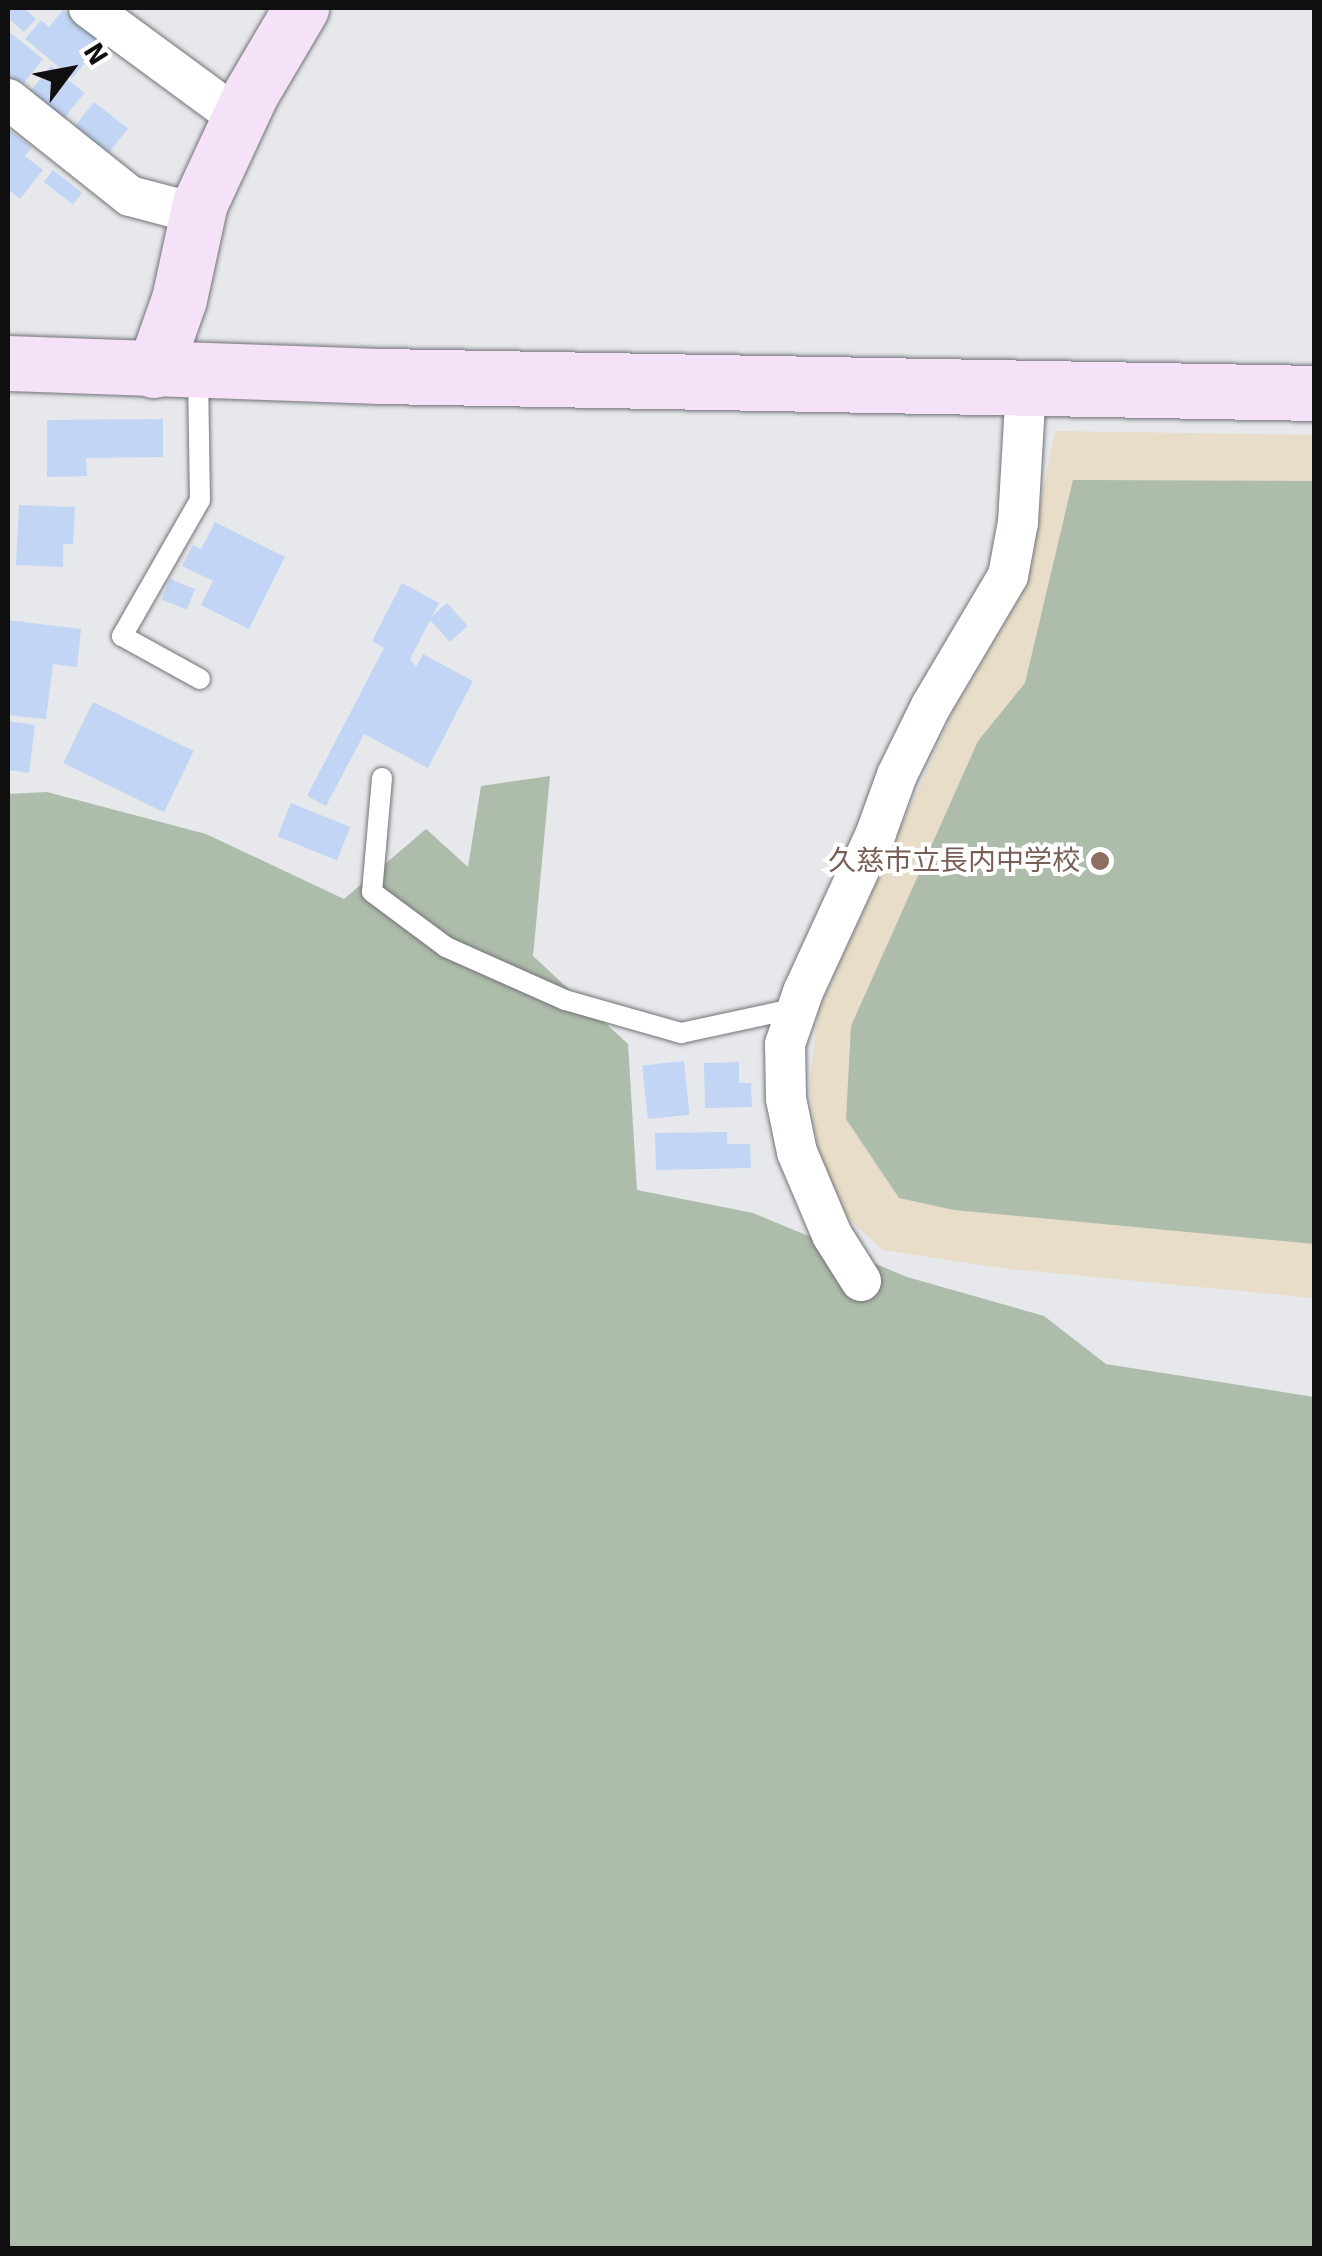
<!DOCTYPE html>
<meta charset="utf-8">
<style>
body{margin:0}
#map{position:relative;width:1322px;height:2256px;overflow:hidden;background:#e6e8eb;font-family:Signika,"Noto Sans JP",sans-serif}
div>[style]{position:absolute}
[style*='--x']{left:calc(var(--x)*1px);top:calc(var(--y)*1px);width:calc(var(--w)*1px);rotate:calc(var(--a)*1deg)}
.education>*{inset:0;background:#e7ddc8}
.green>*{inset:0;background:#aebcab}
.building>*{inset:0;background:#c2d5f5;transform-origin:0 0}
.roads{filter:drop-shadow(0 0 2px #727376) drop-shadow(0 0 2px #727376)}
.lane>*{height:20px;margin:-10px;padding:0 10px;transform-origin:10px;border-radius:10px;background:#fff}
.street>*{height:40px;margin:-20px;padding:0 20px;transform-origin:20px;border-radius:20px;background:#fff}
.secondary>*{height:55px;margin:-27.5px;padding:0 27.5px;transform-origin:27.5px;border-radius:27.5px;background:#f5e1f8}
.dots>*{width:28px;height:28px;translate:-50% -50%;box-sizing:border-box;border:5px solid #fff;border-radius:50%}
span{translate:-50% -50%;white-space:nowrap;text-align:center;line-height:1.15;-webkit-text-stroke:8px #fff;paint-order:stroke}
.education-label{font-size:28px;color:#785e54}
.right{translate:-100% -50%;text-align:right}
.frame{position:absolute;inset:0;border:10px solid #0f0f10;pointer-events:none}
.north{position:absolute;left:20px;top:20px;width:100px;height:100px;-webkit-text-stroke:8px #fff;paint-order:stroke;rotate:58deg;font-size:28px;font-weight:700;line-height:40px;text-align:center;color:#0f0f10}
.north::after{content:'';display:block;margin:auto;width:35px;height:45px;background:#0f0f10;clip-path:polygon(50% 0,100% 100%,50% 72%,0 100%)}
</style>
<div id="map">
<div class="education">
<div style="clip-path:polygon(1055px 431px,1314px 435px,1314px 1298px,1001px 1268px,883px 1250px,843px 1214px,819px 1157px,809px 1088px,818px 1012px,954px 709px,1021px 596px)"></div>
</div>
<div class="green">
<div style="clip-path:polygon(1073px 480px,1314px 481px,1314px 1244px,954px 1210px,899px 1198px,846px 1119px,851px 1026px,978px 741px,1025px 683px)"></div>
<div style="clip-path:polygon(550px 776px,533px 956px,628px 1044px,637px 1190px,753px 1213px,907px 1277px,1044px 1316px,1106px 1364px,1314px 1397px,1314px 2248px,8px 2248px,8px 794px,47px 792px,206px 834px,344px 899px,426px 829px,468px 867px,481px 786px)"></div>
</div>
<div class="building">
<div style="clip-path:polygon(8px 8px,31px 8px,27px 11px,36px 19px,24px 32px,8px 18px)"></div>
<div style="clip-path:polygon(63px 10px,102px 43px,72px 78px,25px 39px,41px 20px,49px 27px)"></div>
<div style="clip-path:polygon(8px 31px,43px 59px,18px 90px,8px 82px)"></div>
<div style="left:51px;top:66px;width:43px;height:40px;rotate:39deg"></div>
<div style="left:94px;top:102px;width:43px;height:40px;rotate:38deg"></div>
<div style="clip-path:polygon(8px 129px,32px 147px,25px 156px,43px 170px,20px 199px,8px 189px)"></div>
<div style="left:53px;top:170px;width:37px;height:15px;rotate:38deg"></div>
<div style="clip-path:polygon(163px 419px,163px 457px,86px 458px,87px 476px,47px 477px,47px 420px)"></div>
<div style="clip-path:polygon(19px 505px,75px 507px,73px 544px,63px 544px,63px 567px,16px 565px)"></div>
<div style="clip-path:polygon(215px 522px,285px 557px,249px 629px,201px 605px,213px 581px,182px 566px,193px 545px,201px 549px)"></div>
<div style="left:170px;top:579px;width:27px;height:22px;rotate:22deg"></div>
<div style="clip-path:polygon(402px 583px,439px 603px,410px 659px,416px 667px,423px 654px,473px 681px,428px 768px,364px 734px,326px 806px,307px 796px,384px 648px,372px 641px)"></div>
<div style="left:447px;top:603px;width:31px;height:24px;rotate:48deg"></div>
<div style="clip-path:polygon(8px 620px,81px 629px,77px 667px,53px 664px,46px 719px,8px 715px)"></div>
<div style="left:93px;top:702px;width:112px;height:68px;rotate:26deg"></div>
<div style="clip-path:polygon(8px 721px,35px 725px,29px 773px,8px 770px)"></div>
<div style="left:291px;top:803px;width:64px;height:36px;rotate:22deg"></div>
<div style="left:684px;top:1061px;width:54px;height:42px;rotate:84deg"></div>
<div style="clip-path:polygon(739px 1062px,739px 1083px,751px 1083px,752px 1107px,705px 1108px,704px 1063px)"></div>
<div style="clip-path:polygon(727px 1132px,727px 1144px,750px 1144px,751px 1168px,656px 1170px,655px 1133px)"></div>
</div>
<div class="roads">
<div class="lane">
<div style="--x:198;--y:374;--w:126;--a:89.1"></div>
<div style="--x:200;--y:500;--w:157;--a:119.8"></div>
<div style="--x:122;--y:636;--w:89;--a:28.9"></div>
<div style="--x:382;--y:778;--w:114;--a:95"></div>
<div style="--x:372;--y:892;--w:92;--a:36.6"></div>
<div style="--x:446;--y:947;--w:130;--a:24"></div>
<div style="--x:565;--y:1000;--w:121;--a:15.9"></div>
<div style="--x:681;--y:1033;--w:120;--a:-12.1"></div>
</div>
<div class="street">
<div style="--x:89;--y:8;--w:186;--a:36.3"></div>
<div style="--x:8;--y:99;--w:156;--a:38.5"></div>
<div style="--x:130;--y:196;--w:70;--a:14.8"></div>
<div style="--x:861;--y:1281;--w:54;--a:-122.2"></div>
<div style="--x:832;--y:1235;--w:90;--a:-112.9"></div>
<div style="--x:797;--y:1152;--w:54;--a:-101.7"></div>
<div style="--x:786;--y:1099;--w:55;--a:-91"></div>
<div style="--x:785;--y:1044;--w:55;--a:-70.9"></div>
<div style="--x:803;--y:992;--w:175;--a:-65.3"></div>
<div style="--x:876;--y:833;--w:62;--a:-70.1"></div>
<div style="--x:897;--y:775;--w:77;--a:-63.8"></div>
<div style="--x:931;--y:706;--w:151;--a:-59.4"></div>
<div style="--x:1008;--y:576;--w:55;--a:-79.5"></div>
<div style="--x:1018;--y:522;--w:133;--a:-86.6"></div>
</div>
<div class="secondary">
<div style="--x:8;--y:363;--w:373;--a:2"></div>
<div style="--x:381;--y:376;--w:933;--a:1.04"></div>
<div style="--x:154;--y:370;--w:75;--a:-70.6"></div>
<div style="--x:179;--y:299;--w:98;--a:-77.7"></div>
<div style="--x:200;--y:203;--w:121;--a:-65.1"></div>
<div style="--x:251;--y:93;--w:99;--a:-59.5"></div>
</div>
</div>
<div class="dots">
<div style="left:1100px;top:861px;background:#8d6e63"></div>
</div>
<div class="education-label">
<span class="right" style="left:1080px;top:861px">久慈市立長内中学校</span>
</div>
<div class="frame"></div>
<div class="north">N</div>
</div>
